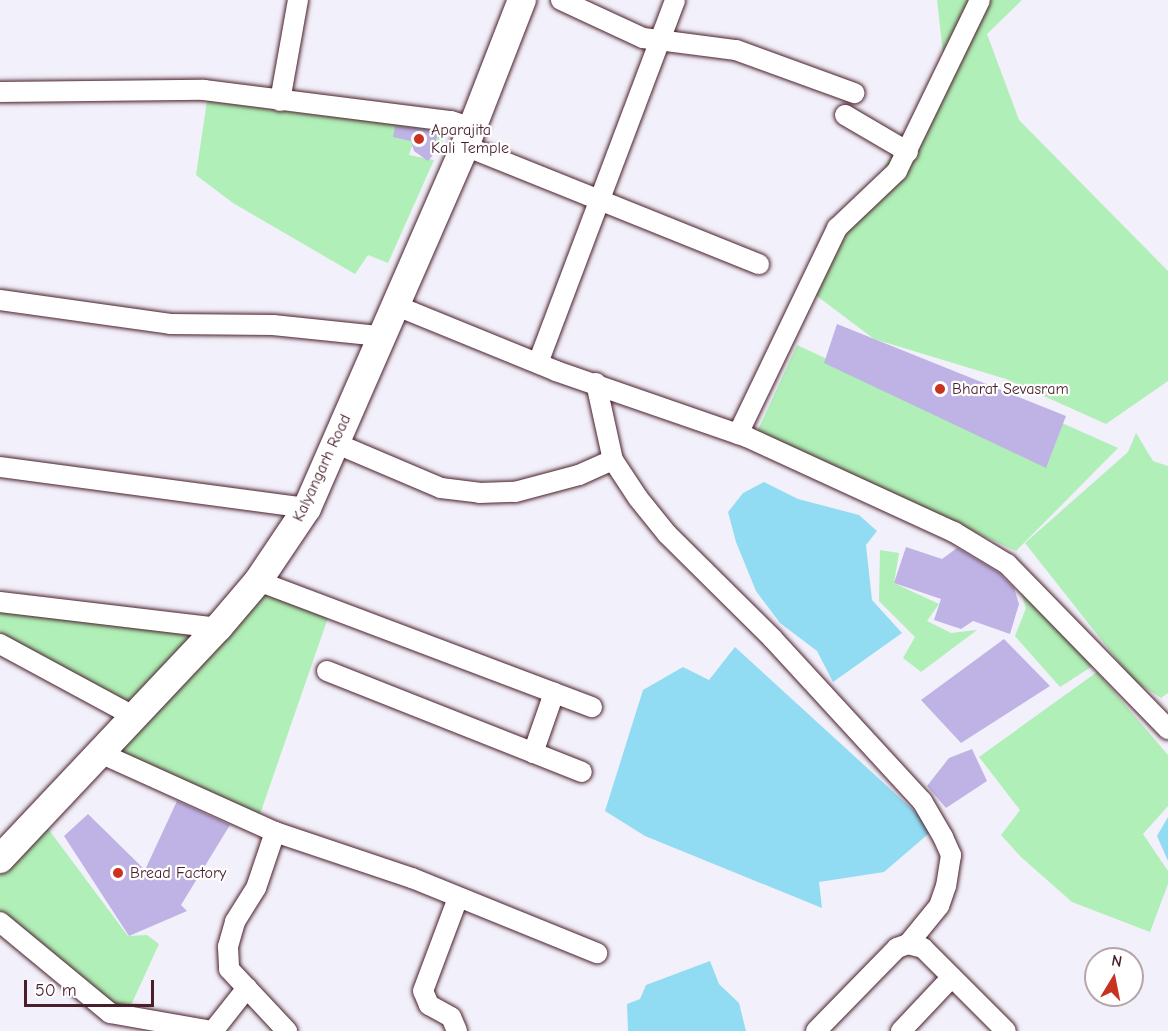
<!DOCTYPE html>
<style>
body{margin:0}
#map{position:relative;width:1168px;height:1031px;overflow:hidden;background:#f2f0fa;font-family:"Comic Neue",sans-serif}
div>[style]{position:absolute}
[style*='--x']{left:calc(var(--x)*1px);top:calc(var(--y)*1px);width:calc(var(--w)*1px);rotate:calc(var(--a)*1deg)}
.green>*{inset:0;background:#b0efb7}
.water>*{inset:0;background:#92dcf3}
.building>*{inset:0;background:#bfb3e5}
.roads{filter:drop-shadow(0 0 2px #4a1f2b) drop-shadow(0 0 2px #4a1f2b)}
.street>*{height:20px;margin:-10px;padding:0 10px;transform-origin:10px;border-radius:10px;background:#fff}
.secondary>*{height:28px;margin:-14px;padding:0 14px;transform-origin:14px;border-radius:14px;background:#fff}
.dots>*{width:16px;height:16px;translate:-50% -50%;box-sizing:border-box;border:3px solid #fff;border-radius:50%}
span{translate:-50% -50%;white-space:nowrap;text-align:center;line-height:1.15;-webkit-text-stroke:4.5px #fff;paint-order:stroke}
.poi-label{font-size:16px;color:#4a1f2b}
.left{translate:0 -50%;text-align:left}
.street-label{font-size:16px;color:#4a1f2b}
.north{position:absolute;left:1084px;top:947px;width:60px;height:60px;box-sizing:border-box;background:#fff;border:2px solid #b7a5aa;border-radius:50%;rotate:10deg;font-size:16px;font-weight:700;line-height:24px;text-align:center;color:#4a1f2b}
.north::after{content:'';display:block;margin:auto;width:21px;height:27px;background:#c8321e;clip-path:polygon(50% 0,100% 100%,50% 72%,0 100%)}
.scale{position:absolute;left:24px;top:980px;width:130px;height:27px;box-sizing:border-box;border:3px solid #4a1f2b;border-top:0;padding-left:8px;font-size:18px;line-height:21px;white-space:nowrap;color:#4a1f2b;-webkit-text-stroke:4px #fff;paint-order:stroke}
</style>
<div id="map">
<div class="green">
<div style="clip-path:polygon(937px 0,1022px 0,987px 34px,1019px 120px,1168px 271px,1168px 381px,1106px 424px,1006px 379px,874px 339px,813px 293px,944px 62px)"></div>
<div style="clip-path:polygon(207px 101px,315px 115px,445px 122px,441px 151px,412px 146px,409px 155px,434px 160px,388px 263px,368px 255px,355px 274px,233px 203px,196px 175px)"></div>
<div style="clip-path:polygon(797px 345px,1045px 460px,1062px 423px,1118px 448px,1016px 551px,757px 432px)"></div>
<div style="clip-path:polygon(1136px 433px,1153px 461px,1168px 466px,1168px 693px,1161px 698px,1133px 680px,1025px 543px,1128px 452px)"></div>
<div style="clip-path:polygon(880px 550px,899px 553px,894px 583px,939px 604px,927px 621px,951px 633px,977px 630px,921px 672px,903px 658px,915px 637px,879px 601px)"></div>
<div style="clip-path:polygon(258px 581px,331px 609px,259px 817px,100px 753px,139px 711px,5px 642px,0 631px,0 608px,212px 632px)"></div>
<div style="clip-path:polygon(1019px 587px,1094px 665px,1060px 687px,1015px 636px,1026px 608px)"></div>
<div style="clip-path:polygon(1097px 672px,1168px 755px,1168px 806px,1143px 834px,1168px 871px,1168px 884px,1150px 932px,1072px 902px,1021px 857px,1001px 835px,1020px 810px,979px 757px)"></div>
<div style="clip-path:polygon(40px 818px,128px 936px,147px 935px,159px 944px,126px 1016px,0 926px,0 859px)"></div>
</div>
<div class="water">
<div style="clip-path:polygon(764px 482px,798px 499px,859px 515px,877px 531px,866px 545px,872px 600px,902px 633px,833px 682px,817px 651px,780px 623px,756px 591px,736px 542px,728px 512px,743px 493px)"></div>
<div style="clip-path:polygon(735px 647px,934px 829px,884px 872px,819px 882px,822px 908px,645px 836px,605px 811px,643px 690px,683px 667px,709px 680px)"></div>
<div style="clip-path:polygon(1168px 817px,1168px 861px,1157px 836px)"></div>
<div style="clip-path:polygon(710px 961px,719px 984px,739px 1003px,746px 1031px,628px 1031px,627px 1004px,640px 999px,646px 985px)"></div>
</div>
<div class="building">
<div style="clip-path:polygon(395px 126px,438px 131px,433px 155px,428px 161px,414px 151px,411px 141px,393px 137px)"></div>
<div style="clip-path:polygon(837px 324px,1066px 416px,1046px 468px,824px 363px)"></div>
<div style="clip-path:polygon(906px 547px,942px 559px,957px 548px,999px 573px,1014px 588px,1019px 604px,1010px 634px,973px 621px,961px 629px,934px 620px,941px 599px,894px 583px)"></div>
<div style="clip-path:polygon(1004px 639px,1050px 686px,961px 743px,921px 700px)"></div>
<div style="clip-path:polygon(972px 749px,987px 781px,946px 808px,927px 786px,949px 758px)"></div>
<div style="clip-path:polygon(177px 801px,230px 825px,181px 905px,187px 911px,129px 936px,64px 836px,88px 814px,145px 870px)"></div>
</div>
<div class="roads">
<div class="street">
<div style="--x:561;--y:0;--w:90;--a:24.9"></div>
<div style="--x:643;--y:38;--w:94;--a:7.4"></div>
<div style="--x:736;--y:50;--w:126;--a:20"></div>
<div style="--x:0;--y:92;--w:204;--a:-0.6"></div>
<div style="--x:204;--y:90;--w:249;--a:7.2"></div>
<div style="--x:451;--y:121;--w:22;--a:18"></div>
<div style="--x:280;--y:101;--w:103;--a:-79.9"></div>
<div style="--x:845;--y:115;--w:73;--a:30.4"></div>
<div style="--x:465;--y:146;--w:317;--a:21.9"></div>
<div style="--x:0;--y:300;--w:172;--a:8"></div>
<div style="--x:170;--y:324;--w:103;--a:0.6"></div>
<div style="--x:273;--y:325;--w:108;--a:5.9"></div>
<div style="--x:397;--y:306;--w:172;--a:22.2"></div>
<div style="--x:556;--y:371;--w:202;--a:19.1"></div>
<div style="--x:747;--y:437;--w:228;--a:24.7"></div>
<div style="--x:954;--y:532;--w:62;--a:31.1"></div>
<div style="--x:1007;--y:564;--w:231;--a:45.7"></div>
<div style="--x:538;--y:363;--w:388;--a:-69.3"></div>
<div style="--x:596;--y:383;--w:79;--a:77.6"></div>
<div style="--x:613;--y:460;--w:45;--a:56.7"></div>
<div style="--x:638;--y:498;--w:46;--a:51.1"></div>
<div style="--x:667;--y:534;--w:148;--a:44.7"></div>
<div style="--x:772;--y:638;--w:222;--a:47.4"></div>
<div style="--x:922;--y:801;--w:42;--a:59.7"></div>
<div style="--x:943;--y:837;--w:20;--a:66"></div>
<div style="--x:951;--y:855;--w:31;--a:99"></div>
<div style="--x:946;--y:886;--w:21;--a:109"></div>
<div style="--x:939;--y:906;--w:49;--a:129.2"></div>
<div style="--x:738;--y:434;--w:229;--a:-64.3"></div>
<div style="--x:837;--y:228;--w:83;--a:-43.5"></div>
<div style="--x:897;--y:171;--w:190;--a:-64.1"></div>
<div style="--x:335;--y:443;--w:115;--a:23"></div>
<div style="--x:441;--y:488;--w:38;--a:7"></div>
<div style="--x:479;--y:493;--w:36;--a:-2"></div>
<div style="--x:515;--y:492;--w:66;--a:-14.9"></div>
<div style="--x:579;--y:475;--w:37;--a:-24"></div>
<div style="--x:0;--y:467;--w:310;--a:7.6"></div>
<div style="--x:258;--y:581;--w:357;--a:20.7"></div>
<div style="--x:0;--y:602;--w:220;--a:6.8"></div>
<div style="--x:0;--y:644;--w:151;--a:28.4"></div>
<div style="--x:327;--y:671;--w:274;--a:21.6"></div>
<div style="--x:100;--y:753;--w:192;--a:24.3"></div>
<div style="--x:275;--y:832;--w:145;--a:18.6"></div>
<div style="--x:412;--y:878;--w:200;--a:22.1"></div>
<div style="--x:533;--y:753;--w:64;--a:-70.7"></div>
<div style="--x:275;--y:832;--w:59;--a:108.7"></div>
<div style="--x:256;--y:888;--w:40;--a:122"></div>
<div style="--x:235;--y:922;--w:26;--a:106"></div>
<div style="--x:228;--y:947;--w:22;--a:87"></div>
<div style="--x:229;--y:969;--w:85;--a:46.9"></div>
<div style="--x:0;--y:922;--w:143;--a:39.6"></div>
<div style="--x:110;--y:1013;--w:104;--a:10"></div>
<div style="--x:213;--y:1031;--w:55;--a:-51.7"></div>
<div style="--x:457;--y:1031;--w:15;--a:-113"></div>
<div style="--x:451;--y:1017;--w:25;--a:-151"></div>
<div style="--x:429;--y:1005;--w:15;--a:-113"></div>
<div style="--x:423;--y:991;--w:99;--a:-69.4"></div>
<div style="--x:816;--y:1031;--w:116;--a:-45.7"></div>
<div style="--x:897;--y:948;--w:12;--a:-20"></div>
<div style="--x:908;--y:944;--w:16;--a:15"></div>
<div style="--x:923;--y:948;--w:117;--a:45"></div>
<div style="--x:901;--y:1031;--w:74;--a:-46.6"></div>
</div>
<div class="secondary">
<div style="--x:0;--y:859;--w:318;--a:-46.7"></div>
<div style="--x:218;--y:628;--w:62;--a:-49.6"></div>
<div style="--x:258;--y:581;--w:88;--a:-56.1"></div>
<div style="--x:307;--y:508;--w:395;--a:-66.4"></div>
<div style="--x:465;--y:146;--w:157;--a:-68.7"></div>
</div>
</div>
<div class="dots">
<div style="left:419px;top:139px;background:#c8321e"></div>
<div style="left:940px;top:389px;background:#c8321e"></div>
<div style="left:118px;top:873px;background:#c8321e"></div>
</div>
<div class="poi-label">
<span class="left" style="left:431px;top:139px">Aparajita<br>Kali Temple</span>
<span class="left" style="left:952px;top:389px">Bharat Sevasram</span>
<span class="left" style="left:130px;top:873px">Bread Factory</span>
</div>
<div class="street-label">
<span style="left:322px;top:468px;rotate:-65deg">Kalyangarh Road</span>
</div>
<div class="north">N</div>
<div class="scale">50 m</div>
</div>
